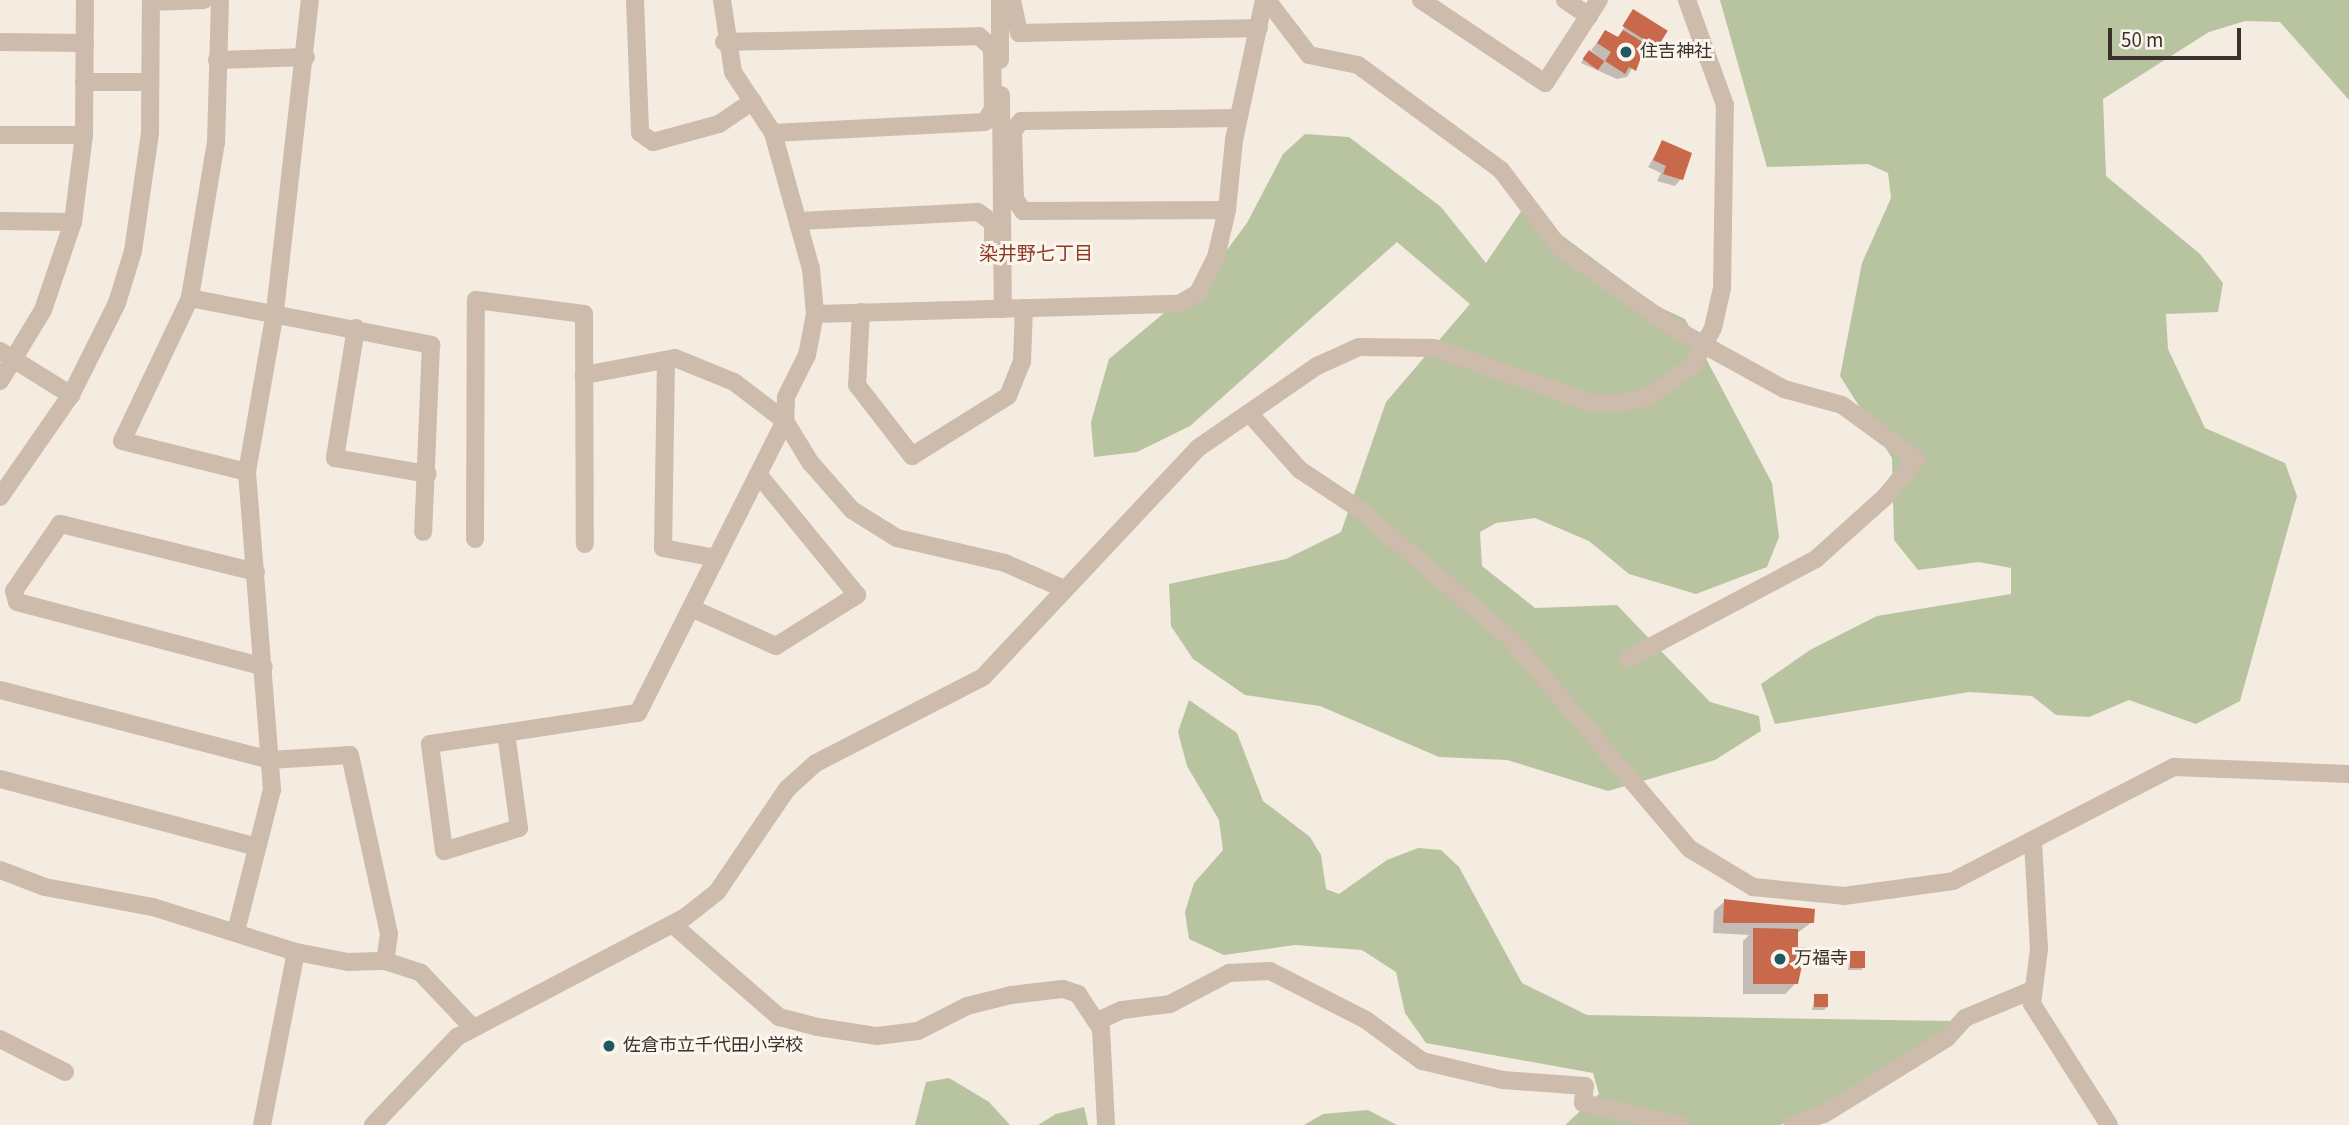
<!DOCTYPE html>
<meta charset="utf-8">
<style>
body{margin:0}
#map{position:relative;width:2349px;height:1125px;overflow:hidden;background:#f4ebe1;font-family:"Source Sans 3","Noto Sans JP",sans-serif}
div>[style]{position:absolute}
[style*='--x']{left:calc(var(--x)*1px);top:calc(var(--y)*1px);width:calc(var(--w)*1px);rotate:calc(var(--a)*1deg)}
.green>*{inset:0;background:#b8c4a0}
.shadow>*{inset:0;background:#0003}
.building>*{inset:0;background:#c8694b;transform-origin:0 0}
.minor>*{height:18px;margin:-9px;padding:0 9px;transform-origin:9px;border-radius:9px;background:#cdbbac}
.dots>*{width:19px;height:19px;translate:-50% -50%;box-sizing:border-box;border:4px solid #fbf5ee;border-radius:50%}
span{translate:-50% -50%;white-space:nowrap;text-align:center;line-height:1.15;-webkit-text-stroke:6px #fbf5ee;paint-order:stroke}
.poi-label{font-size:18px;color:#3b302b}
.left{translate:0 -50%;text-align:left}
.neighbourhood-label{font-size:19px;color:#8c3b22}
.scale{position:absolute;left:2108px;top:28px;width:133px;height:32px;box-sizing:border-box;border:4px solid #3b302b;border-top:0;padding-left:9px;font-size:21px;line-height:24px;white-space:nowrap;color:#3b302b;-webkit-text-stroke:5px #fbf5ee;paint-order:stroke}
</style>
<div id="map">
<div class="green">
<div style="clip-path:polygon(1720px 0,2349px 0,2349px 100px,2280px 22px,2245px 21px,2209px 32px,2103px 99px,2106px 176px,2200px 254px,2223px 283px,2218px 312px,2166px 314px,2168px 349px,2205px 428px,2285px 463px,2297px 496px,2240px 701px,2196px 724px,2129px 700px,2089px 717px,2056px 715px,2032px 696px,1969px 692px,1775px 724px,1761px 684px,1810px 650px,1877px 616px,2011px 594px,2011px 568px,1979px 562px,1918px 570px,1894px 540px,1892px 458px,1840px 376px,1862px 263px,1891px 198px,1888px 173px,1868px 164px,1767px 167px)"></div>
<div style="clip-path:polygon(1305px 134px,1349px 137px,1441px 207px,1486px 263px,1524px 207px,1655px 305px,1685px 319px,1772px 483px,1779px 537px,1767px 567px,1696px 594px,1629px 574px,1589px 541px,1535px 518px,1496px 523px,1480px 532px,1482px 566px,1535px 608px,1617px 605px,1710px 702px,1759px 716px,1761px 731px,1715px 760px,1608px 791px,1507px 760px,1439px 757px,1320px 706px,1245px 695px,1193px 659px,1171px 626px,1169px 584px,1286px 559px,1341px 532px,1386px 402px,1470px 304px,1397px 242px,1190px 426px,1137px 452px,1094px 457px,1091px 422px,1109px 359px,1206px 278px,1247px 223px,1283px 154px)"></div>
<div style="clip-path:polygon(1189px 700px,1237px 733px,1263px 801px,1310px 837px,1321px 855px,1326px 889px,1339px 894px,1387px 860px,1418px 848px,1441px 850px,1459px 867px,1522px 983px,1587px 1015px,1951px 1021px,1946px 1034px,1849px 1094px,1781px 1125px,1565px 1125px,1599px 1094px,1593px 1073px,1426px 1043px,1405px 1013px,1396px 972px,1362px 950px,1295px 945px,1224px 955px,1189px 939px,1185px 912px,1194px 883px,1223px 850px,1219px 820px,1187px 766px,1178px 732px)"></div>
<div style="clip-path:polygon(949px 1078px,989px 1102px,1010px 1125px,915px 1125px,926px 1082px)"></div>
<div style="clip-path:polygon(1084px 1107px,1088px 1125px,1038px 1125px,1056px 1114px)"></div>
<div style="clip-path:polygon(1368px 1110px,1397px 1125px,1304px 1125px,1323px 1114px)"></div>
</div>
<div class="shadow">
<div style="clip-path:polygon(1634px 12px,1666px 32px,1650px 53px,1643px 49px,1627px 77px,1617px 79px,1581px 63px,1586px 55px,1603px 62px,1591px 50px,1606px 32px,1617px 39px)"></div>
<div style="clip-path:polygon(1663px 142px,1681px 179px,1675px 186px,1657px 181px,1661px 173px,1648px 167px)"></div>
<div style="clip-path:polygon(1725px 901px,1812px 922px,1796px 934px,1796px 983px,1785px 994px,1743px 994px,1743px 941px,1749px 935px,1713px 933px,1714px 911px)"></div>
<div style="clip-path:polygon(1851px 952px,1864px 967px,1861px 970px,1848px 970px)"></div>
<div style="clip-path:polygon(1815px 996px,1827px 1007px,1824px 1010px,1812px 1010px)"></div>
</div>
<div class="building">
<div style="left:1633px;top:9px;width:41px;height:20px;rotate:32deg"></div>
<div style="clip-path:polygon(1605px 30px,1618px 37px,1623px 30px,1646px 44px,1636px 71px,1629px 67px,1625px 74px,1605px 61px,1611px 52px,1597px 43px)"></div>
<div style="left:1589px;top:50px;width:19px;height:11px;rotate:36deg"></div>
<div style="clip-path:polygon(1662px 140px,1692px 153px,1683px 180px,1663px 174px,1666px 166px,1653px 160px)"></div>
<div style="clip-path:polygon(1724px 899px,1815px 909px,1814px 923px,1723px 923px)"></div>
<div style="clip-path:polygon(1753px 928px,1798px 929px,1798px 947px,1806px 947px,1798px 984px,1753px 984px)"></div>
<div style="left:1850px;top:951px;width:15px;height:17px"></div>
<div style="left:1814px;top:994px;width:14px;height:13px"></div>
</div>
<div class="minor">
<div style="--x:220;--y:0;--w:142;--a:91.6"></div>
<div style="--x:216;--y:142;--w:158;--a:99.5"></div>
<div style="--x:190;--y:298;--w:158;--a:115.4"></div>
<div style="--x:122;--y:441;--w:129;--a:13.9"></div>
<div style="--x:635;--y:0;--w:133;--a:87.8"></div>
<div style="--x:640;--y:133;--w:16;--a:35"></div>
<div style="--x:653;--y:142;--w:68;--a:-15.3"></div>
<div style="--x:719;--y:124;--w:41;--a:-34.1"></div>
<div style="--x:722;--y:0;--w:73;--a:81.3"></div>
<div style="--x:733;--y:72;--w:73;--a:56.7"></div>
<div style="--x:773;--y:133;--w:141;--a:74.4"></div>
<div style="--x:811;--y:269;--w:45;--a:84.9"></div>
<div style="--x:815;--y:314;--w:42;--a:101"></div>
<div style="--x:807;--y:355;--w:47;--a:116.6"></div>
<div style="--x:786;--y:397;--w:24;--a:92"></div>
<div style="--x:785;--y:421;--w:48;--a:58.6"></div>
<div style="--x:810;--y:462;--w:64;--a:48.8"></div>
<div style="--x:852;--y:510;--w:53;--a:31.9"></div>
<div style="--x:897;--y:538;--w:111;--a:13"></div>
<div style="--x:1005;--y:563;--w:64;--a:23.8"></div>
<div style="--x:1000;--y:0;--w:60;--a:90"></div>
<div style="--x:1012;--y:0;--w:34;--a:78"></div>
<div style="--x:1019;--y:33;--w:240;--a:-1.2"></div>
<div style="--x:1267;--y:0;--w:69;--a:52.6"></div>
<div style="--x:1309;--y:55;--w:50;--a:11.5"></div>
<div style="--x:1358;--y:65;--w:177;--a:36.3"></div>
<div style="--x:1501;--y:170;--w:98;--a:52.9"></div>
<div style="--x:1560;--y:248;--w:143;--a:35"></div>
<div style="--x:1677;--y:330;--w:122;--a:28.9"></div>
<div style="--x:1784;--y:389;--w:60;--a:15.4"></div>
<div style="--x:1842;--y:405;--w:92;--a:36.1"></div>
<div style="--x:1916;--y:459;--w:49;--a:129.2"></div>
<div style="--x:1885;--y:497;--w:93;--a:138.1"></div>
<div style="--x:1816;--y:559;--w:212;--a:152.1"></div>
<div style="--x:1421;--y:0;--w:149;--a:33.8"></div>
<div style="--x:1545;--y:83;--w:99;--a:-57"></div>
<div style="--x:1565;--y:0;--w:29;--a:34"></div>
<div style="--x:151;--y:2;--w:53;--a:-2.2"></div>
<div style="--x:0;--y:42;--w:85;--a:0.7"></div>
<div style="--x:724;--y:42;--w:255;--a:-1.3"></div>
<div style="--x:979;--y:36;--w:18;--a:43"></div>
<div style="--x:992;--y:48;--w:61;--a:89.1"></div>
<div style="--x:993;--y:109;--w:15;--a:122"></div>
<div style="--x:985;--y:122;--w:212;--a:177"></div>
<div style="--x:217;--y:60;--w:89;--a:-1.9"></div>
<div style="--x:84;--y:82;--w:66;--a:0"></div>
<div style="--x:1001;--y:95;--w:214;--a:89.5"></div>
<div style="--x:0;--y:135;--w:84;--a:0"></div>
<div style="--x:1227;--y:210;--w:204;--a:179.7"></div>
<div style="--x:1023;--y:211;--w:14;--a:-124"></div>
<div style="--x:1015;--y:199;--w:68;--a:-91.7"></div>
<div style="--x:1013;--y:131;--w:13;--a:-51"></div>
<div style="--x:1021;--y:121;--w:217;--a:-0.8"></div>
<div style="--x:0;--y:221;--w:73;--a:0.8"></div>
<div style="--x:799;--y:221;--w:179;--a:-2.9"></div>
<div style="--x:978;--y:212;--w:19;--a:36"></div>
<div style="--x:993;--y:223;--w:18;--a:90"></div>
<div style="--x:190;--y:298;--w:246;--a:11"></div>
<div style="--x:431;--y:345;--w:187;--a:92.4"></div>
<div style="--x:861;--y:312;--w:73;--a:93.1"></div>
<div style="--x:857;--y:385;--w:90;--a:52.2"></div>
<div style="--x:912;--y:456;--w:113;--a:-32"></div>
<div style="--x:1008;--y:396;--w:37;--a:-68"></div>
<div style="--x:1022;--y:362;--w:54;--a:-87.9"></div>
<div style="--x:815;--y:314;--w:364;--a:-1.6"></div>
<div style="--x:1179;--y:304;--w:22;--a:-30"></div>
<div style="--x:1198;--y:293;--w:40;--a:-63.4"></div>
<div style="--x:1216;--y:257;--w:48;--a:-76.8"></div>
<div style="--x:1227;--y:210;--w:70;--a:-84.3"></div>
<div style="--x:1234;--y:140;--w:143;--a:-77.9"></div>
<div style="--x:356;--y:328;--w:132;--a:99.2"></div>
<div style="--x:335;--y:458;--w:94;--a:9.8"></div>
<div style="--x:0;--y:351;--w:84;--a:31.8"></div>
<div style="--x:666;--y:360;--w:188;--a:90.9"></div>
<div style="--x:663;--y:548;--w:54;--a:10.7"></div>
<div style="--x:0;--y:381;--w:83;--a:-58.8"></div>
<div style="--x:43;--y:310;--w:93;--a:-71.2"></div>
<div style="--x:73;--y:222;--w:88;--a:-82.8"></div>
<div style="--x:84;--y:135;--w:135;--a:-89.6"></div>
<div style="--x:1249;--y:413;--w:76;--a:48.2"></div>
<div style="--x:1300;--y:470;--w:67;--a:33.5"></div>
<div style="--x:1356;--y:507;--w:204;--a:40.4"></div>
<div style="--x:1511;--y:639;--w:276;--a:49.6"></div>
<div style="--x:1690;--y:849;--w:74;--a:31.1"></div>
<div style="--x:1753;--y:887;--w:91;--a:5.6"></div>
<div style="--x:1844;--y:896;--w:110;--a:-7.8"></div>
<div style="--x:1953;--y:881;--w:249;--a:-27.3"></div>
<div style="--x:2174;--y:767;--w:175;--a:2.3"></div>
<div style="--x:0;--y:497;--w:124;--a:-55.2"></div>
<div style="--x:71;--y:395;--w:103;--a:-63.4"></div>
<div style="--x:117;--y:303;--w:54;--a:-72.9"></div>
<div style="--x:133;--y:251;--w:119;--a:-81.8"></div>
<div style="--x:150;--y:133;--w:133;--a:-89.6"></div>
<div style="--x:475;--y:539;--w:239;--a:-89.8"></div>
<div style="--x:476;--y:300;--w:109;--a:7.4"></div>
<div style="--x:584;--y:314;--w:230;--a:89.8"></div>
<div style="--x:256;--y:572;--w:202;--a:-166.2"></div>
<div style="--x:60;--y:524;--w:81;--a:124.5"></div>
<div style="--x:14;--y:591;--w:11;--a:75"></div>
<div style="--x:17;--y:602;--w:255;--a:14.7"></div>
<div style="--x:691;--y:608;--w:93;--a:24.1"></div>
<div style="--x:776;--y:646;--w:96;--a:-32.2"></div>
<div style="--x:857;--y:595;--w:156;--a:-129.3"></div>
<div style="--x:0;--y:690;--w:279;--a:14.5"></div>
<div style="--x:270;--y:760;--w:80;--a:-3.6"></div>
<div style="--x:350;--y:755;--w:183;--a:77.7"></div>
<div style="--x:389;--y:934;--w:27;--a:98"></div>
<div style="--x:506;--y:733;--w:96;--a:82.2"></div>
<div style="--x:519;--y:828;--w:78;--a:163"></div>
<div style="--x:444;--y:851;--w:108;--a:-97.5"></div>
<div style="--x:430;--y:744;--w:210;--a:-8.5"></div>
<div style="--x:638;--y:713;--w:327;--a:-63.3"></div>
<div style="--x:785;--y:421;--w:64;--a:-142.6"></div>
<div style="--x:734;--y:382;--w:64;--a:-157.9"></div>
<div style="--x:675;--y:358;--w:93;--a:169.4"></div>
<div style="--x:0;--y:779;--w:266;--a:14.8"></div>
<div style="--x:2033;--y:842;--w:107;--a:86.8"></div>
<div style="--x:2039;--y:949;--w:55;--a:97.3"></div>
<div style="--x:2032;--y:1004;--w:143;--a:57.5"></div>
<div style="--x:0;--y:870;--w:48;--a:20.7"></div>
<div style="--x:45;--y:887;--w:110;--a:10.5"></div>
<div style="--x:153;--y:907;--w:150;--a:17.5"></div>
<div style="--x:296;--y:952;--w:53;--a:10.9"></div>
<div style="--x:348;--y:962;--w:37;--a:-2"></div>
<div style="--x:385;--y:961;--w:38;--a:18"></div>
<div style="--x:421;--y:973;--w:74;--a:46.6"></div>
<div style="--x:672;--y:924;--w:142;--a:41"></div>
<div style="--x:779;--y:1017;--w:40;--a:14.4"></div>
<div style="--x:818;--y:1027;--w:60;--a:8.7"></div>
<div style="--x:877;--y:1036;--w:41;--a:-7"></div>
<div style="--x:918;--y:1031;--w:55;--a:-27"></div>
<div style="--x:967;--y:1006;--w:45;--a:-14"></div>
<div style="--x:1011;--y:995;--w:52;--a:-6.6"></div>
<div style="--x:1063;--y:989;--w:16;--a:18"></div>
<div style="--x:1078;--y:994;--w:42;--a:56.7"></div>
<div style="--x:1101;--y:1029;--w:96;--a:87"></div>
<div style="--x:236;--y:931;--w:146;--a:-75.7"></div>
<div style="--x:272;--y:790;--w:319;--a:-94.5"></div>
<div style="--x:247;--y:472;--w:163;--a:-80.1"></div>
<div style="--x:275;--y:311;--w:313;--a:-83.6"></div>
<div style="--x:1098;--y:1021;--w:26;--a:-25"></div>
<div style="--x:1122;--y:1010;--w:48;--a:-7.1"></div>
<div style="--x:1170;--y:1004;--w:67;--a:-27.7"></div>
<div style="--x:1229;--y:973;--w:41;--a:-2.8"></div>
<div style="--x:1270;--y:971;--w:108;--a:27"></div>
<div style="--x:1366;--y:1020;--w:69;--a:36.2"></div>
<div style="--x:1422;--y:1061;--w:83;--a:13.2"></div>
<div style="--x:1503;--y:1080;--w:82;--a:4.2"></div>
<div style="--x:1585;--y:1086;--w:17;--a:97"></div>
<div style="--x:1583;--y:1103;--w:99;--a:12.8"></div>
<div style="--x:0;--y:1039;--w:73;--a:26.9"></div>
<div style="--x:262;--y:1125;--w:176;--a:-78.9"></div>
<div style="--x:373;--y:1125;--w:122;--a:-46.3"></div>
<div style="--x:457;--y:1037;--w:256;--a:-27.7"></div>
<div style="--x:684;--y:918;--w:42;--a:-38.2"></div>
<div style="--x:717;--y:892;--w:125;--a:-55.8"></div>
<div style="--x:787;--y:789;--w:39;--a:-42"></div>
<div style="--x:816;--y:763;--w:188;--a:-27.2"></div>
<div style="--x:983;--y:677;--w:314;--a:-46.8"></div>
<div style="--x:1198;--y:448;--w:145;--a:-34.6"></div>
<div style="--x:1317;--y:366;--w:46;--a:-24.3"></div>
<div style="--x:1359;--y:347;--w:75;--a:0.8"></div>
<div style="--x:1434;--y:348;--w:167;--a:19.2"></div>
<div style="--x:1592;--y:403;--w:27;--a:0"></div>
<div style="--x:1619;--y:403;--w:28;--a:-10"></div>
<div style="--x:1647;--y:398;--w:57;--a:-35.7"></div>
<div style="--x:1693;--y:365;--w:42;--a:-61.6"></div>
<div style="--x:1713;--y:328;--w:41;--a:-77.3"></div>
<div style="--x:1722;--y:288;--w:183;--a:-89.1"></div>
<div style="--x:1725;--y:105;--w:112;--a:-109.9"></div>
<div style="--x:1793;--y:1125;--w:33;--a:-20"></div>
<div style="--x:1824;--y:1114;--w:145;--a:-31.7"></div>
<div style="--x:1947;--y:1038;--w:27;--a:-48"></div>
<div style="--x:1965;--y:1018;--w:73;--a:-22.7"></div>
</div>
<div class="dots">
<div style="left:1626px;top:52px;background:#1f5a5e"></div>
<div style="left:1780px;top:959px;background:#1f5a5e"></div>
<div style="left:609px;top:1046px;background:#1f5a5e"></div>
</div>
<div class="poi-label">
<span class="left" style="left:1640px;top:52px">住吉神社</span>
<span class="left" style="left:1794px;top:959px">万福寺</span>
<span class="left" style="left:623px;top:1046px">佐倉市立千代田小学校</span>
</div>
<div class="neighbourhood-label">
<span style="left:1036px;top:255px">染井野七丁目</span>
</div>
<div class="scale">50 m</div>
</div>
